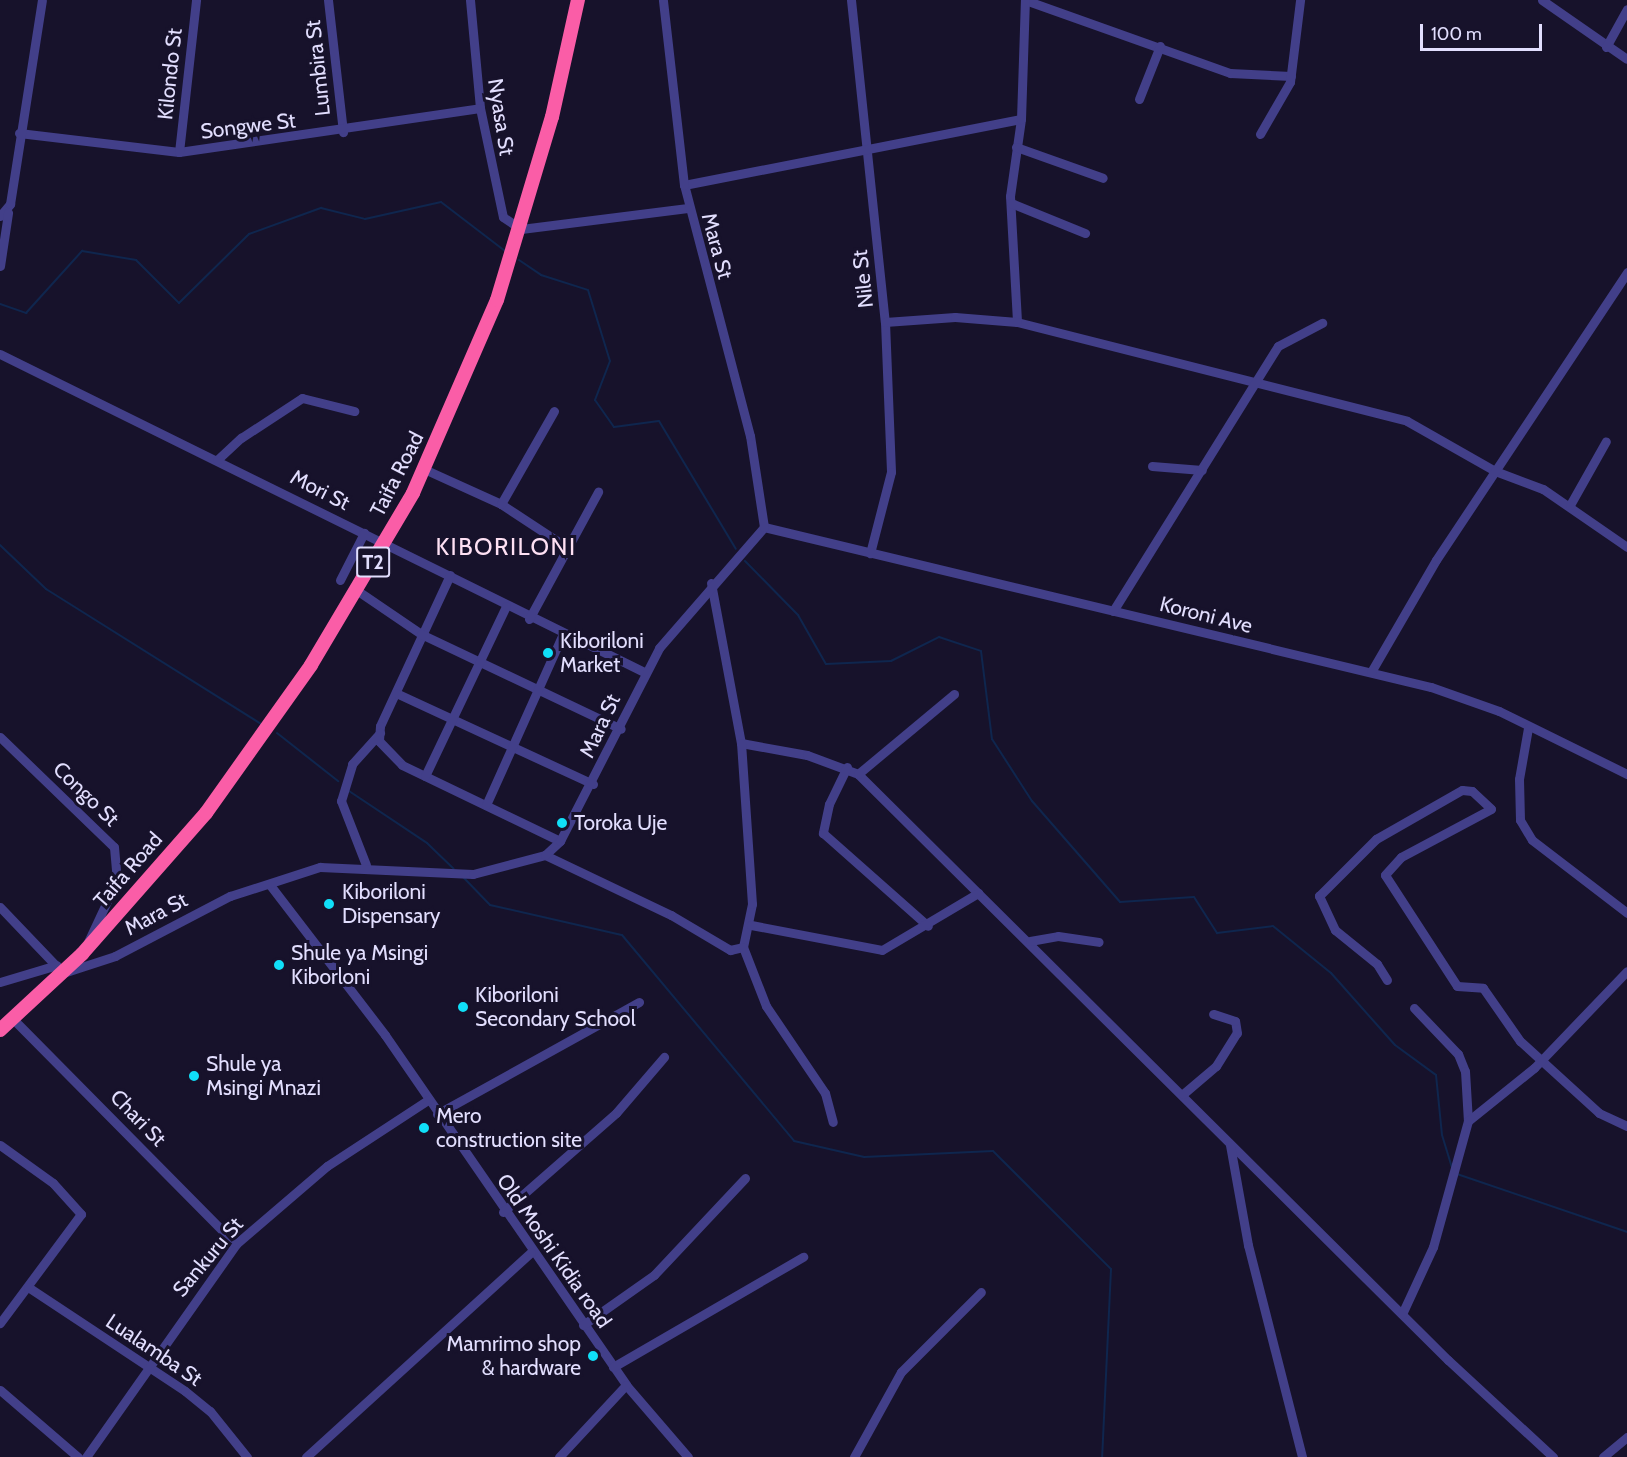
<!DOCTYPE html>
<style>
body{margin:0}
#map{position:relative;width:1627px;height:1457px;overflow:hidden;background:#17122b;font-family:Cabin,sans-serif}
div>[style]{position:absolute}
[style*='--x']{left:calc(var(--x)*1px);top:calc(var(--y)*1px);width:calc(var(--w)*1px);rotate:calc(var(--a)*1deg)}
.stream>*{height:2px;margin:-1px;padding:0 1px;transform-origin:1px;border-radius:1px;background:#0f264e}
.minor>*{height:9px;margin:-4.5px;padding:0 4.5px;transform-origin:4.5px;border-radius:4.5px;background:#423f89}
.highway>*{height:14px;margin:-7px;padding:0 7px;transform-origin:7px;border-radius:7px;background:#fa5da7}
.dots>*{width:16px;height:16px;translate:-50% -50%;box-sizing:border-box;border:3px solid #17122b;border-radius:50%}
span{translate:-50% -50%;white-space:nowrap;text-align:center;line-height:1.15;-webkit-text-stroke:6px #17122b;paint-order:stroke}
.shield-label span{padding:2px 4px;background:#17122b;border:2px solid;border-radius:4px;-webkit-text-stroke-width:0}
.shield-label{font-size:20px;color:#e2defe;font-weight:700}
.street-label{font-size:21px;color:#e2defe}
.poi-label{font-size:21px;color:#e2defe}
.left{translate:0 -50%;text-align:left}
.right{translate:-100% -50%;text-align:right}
.quarter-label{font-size:24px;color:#fee0f3;letter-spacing:1.5px}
.scale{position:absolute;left:1420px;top:24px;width:122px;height:27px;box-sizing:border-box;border:3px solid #e2defe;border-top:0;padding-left:8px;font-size:18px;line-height:21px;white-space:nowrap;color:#e2defe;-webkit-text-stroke:4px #17122b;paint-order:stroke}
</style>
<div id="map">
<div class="stream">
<div style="--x:519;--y:260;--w:27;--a:34"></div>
<div style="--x:541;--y:275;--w:49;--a:17.7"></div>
<div style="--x:588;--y:290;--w:74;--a:72.8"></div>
<div style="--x:610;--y:361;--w:42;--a:111"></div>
<div style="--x:595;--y:400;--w:33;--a:55"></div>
<div style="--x:614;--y:427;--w:45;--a:-7.6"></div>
<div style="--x:659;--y:421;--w:149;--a:59"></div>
<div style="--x:0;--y:304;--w:28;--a:19"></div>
<div style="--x:26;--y:313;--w:84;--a:-47.9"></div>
<div style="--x:82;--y:251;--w:55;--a:9.5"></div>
<div style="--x:136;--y:260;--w:61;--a:45"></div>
<div style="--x:179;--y:303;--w:98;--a:-44.6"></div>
<div style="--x:249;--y:234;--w:77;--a:-19.9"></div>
<div style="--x:321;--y:208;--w:45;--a:14"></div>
<div style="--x:365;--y:219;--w:78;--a:-12.6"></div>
<div style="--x:441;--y:202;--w:81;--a:37.4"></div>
<div style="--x:0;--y:545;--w:64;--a:43.7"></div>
<div style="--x:46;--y:589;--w:256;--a:32.1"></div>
<div style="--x:745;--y:561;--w:76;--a:45.5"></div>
<div style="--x:798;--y:615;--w:56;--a:60.3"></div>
<div style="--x:826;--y:664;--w:65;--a:-2.6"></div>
<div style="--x:891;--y:661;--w:54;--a:-26.6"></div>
<div style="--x:939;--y:637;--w:44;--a:18.4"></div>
<div style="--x:981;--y:651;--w:89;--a:82.9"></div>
<div style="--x:992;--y:739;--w:74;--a:57.2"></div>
<div style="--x:1032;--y:801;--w:134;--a:48.9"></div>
<div style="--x:1120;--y:902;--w:74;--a:-3.9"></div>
<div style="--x:1194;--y:897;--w:43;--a:57.4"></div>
<div style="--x:1217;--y:933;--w:56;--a:-7.1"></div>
<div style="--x:1273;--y:926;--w:75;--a:39"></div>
<div style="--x:1331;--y:973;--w:96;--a:48.4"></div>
<div style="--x:1395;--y:1045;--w:51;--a:36.2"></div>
<div style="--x:1436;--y:1075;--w:60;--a:84.3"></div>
<div style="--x:1442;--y:1135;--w:34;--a:73"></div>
<div style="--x:277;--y:733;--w:78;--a:38.2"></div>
<div style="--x:349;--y:791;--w:94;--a:33.7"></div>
<div style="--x:427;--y:843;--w:37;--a:44"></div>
<div style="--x:463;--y:877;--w:39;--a:46"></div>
<div style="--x:490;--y:905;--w:135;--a:12.8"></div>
<div style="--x:622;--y:935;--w:268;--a:50.1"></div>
<div style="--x:794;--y:1141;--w:72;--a:12.9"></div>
<div style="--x:864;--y:1157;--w:129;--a:-2.7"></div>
<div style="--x:993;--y:1151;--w:167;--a:45"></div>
<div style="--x:1111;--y:1269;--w:188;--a:92.7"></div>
<div style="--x:1457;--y:1174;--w:180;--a:18.8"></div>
</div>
<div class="minor">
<div style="--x:328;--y:0;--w:133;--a:83.5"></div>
<div style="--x:470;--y:0;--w:108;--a:84.7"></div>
<div style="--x:480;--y:108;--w:111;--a:78.1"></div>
<div style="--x:503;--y:217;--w:22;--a:34"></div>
<div style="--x:521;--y:229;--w:168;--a:-7.2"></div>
<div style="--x:851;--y:0;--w:324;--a:84"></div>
<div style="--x:885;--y:322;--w:150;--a:87.7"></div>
<div style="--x:891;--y:472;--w:84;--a:104.5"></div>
<div style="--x:1025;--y:0;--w:218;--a:19.6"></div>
<div style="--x:1230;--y:73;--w:61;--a:2.8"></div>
<div style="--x:1542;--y:0;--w:103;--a:34.8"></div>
<div style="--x:1606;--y:47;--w:43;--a:-61.1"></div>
<div style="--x:1139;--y:99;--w:57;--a:-68.4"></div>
<div style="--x:1021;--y:119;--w:78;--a:98.1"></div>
<div style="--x:1010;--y:196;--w:126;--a:86.8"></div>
<div style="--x:1017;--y:322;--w:402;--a:14.2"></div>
<div style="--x:1407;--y:421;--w:101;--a:29.6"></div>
<div style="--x:1495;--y:471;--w:51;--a:20.6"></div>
<div style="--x:1543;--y:489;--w:102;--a:34.6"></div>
<div style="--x:19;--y:133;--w:161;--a:6.8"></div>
<div style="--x:179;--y:152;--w:304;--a:-8.3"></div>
<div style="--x:1260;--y:134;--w:60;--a:-60"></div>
<div style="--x:1290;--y:82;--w:83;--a:-83"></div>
<div style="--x:1016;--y:147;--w:92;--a:19.6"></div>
<div style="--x:179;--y:152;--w:153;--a:-83.6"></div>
<div style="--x:684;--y:185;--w:343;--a:-11.1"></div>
<div style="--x:1021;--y:119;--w:119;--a:-88.1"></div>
<div style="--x:1011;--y:203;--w:80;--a:22.1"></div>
<div style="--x:0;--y:216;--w:16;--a:-50"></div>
<div style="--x:10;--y:204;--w:206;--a:-81.1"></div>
<div style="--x:0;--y:266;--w:54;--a:-81.4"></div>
<div style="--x:885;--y:322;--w:70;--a:-4.1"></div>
<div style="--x:955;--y:317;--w:62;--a:4.6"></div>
<div style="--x:0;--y:354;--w:718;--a:26.28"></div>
<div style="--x:217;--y:460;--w:33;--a:-43"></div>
<div style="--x:241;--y:438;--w:73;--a:-33.3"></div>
<div style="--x:302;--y:398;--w:54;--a:14"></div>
<div style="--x:1152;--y:466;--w:50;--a:4.6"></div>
<div style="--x:424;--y:469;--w:85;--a:24.4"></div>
<div style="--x:501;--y:504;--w:80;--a:33.3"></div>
<div style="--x:501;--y:504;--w:107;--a:-60.3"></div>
<div style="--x:1570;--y:505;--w:73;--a:-60.6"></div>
<div style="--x:764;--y:527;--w:686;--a:13.49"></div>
<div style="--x:1431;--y:687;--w:72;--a:19.4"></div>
<div style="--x:1499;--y:711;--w:143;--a:26.2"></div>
<div style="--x:450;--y:575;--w:166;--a:114.9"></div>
<div style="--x:380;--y:726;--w:15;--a:94"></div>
<div style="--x:379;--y:741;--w:33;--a:46"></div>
<div style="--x:402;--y:765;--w:175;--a:25.7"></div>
<div style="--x:340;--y:580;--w:53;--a:-62.9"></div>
<div style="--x:711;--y:583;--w:163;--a:79.4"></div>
<div style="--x:741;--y:743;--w:67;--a:10.3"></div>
<div style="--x:807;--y:755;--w:54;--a:20.4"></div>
<div style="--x:858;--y:774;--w:832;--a:44.81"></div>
<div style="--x:1448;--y:1360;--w:143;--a:42.7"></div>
<div style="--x:355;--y:589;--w:80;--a:34.3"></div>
<div style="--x:421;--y:634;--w:221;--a:25.4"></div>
<div style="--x:1113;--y:611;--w:312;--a:-58.1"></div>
<div style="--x:1278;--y:346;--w:50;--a:-27.6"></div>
<div style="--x:529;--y:619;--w:145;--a:-61.5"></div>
<div style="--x:1371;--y:672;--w:129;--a:-59.9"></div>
<div style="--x:1436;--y:560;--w:346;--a:-56.4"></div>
<div style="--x:396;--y:693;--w:217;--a:24.8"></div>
<div style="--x:1528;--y:728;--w:52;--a:100"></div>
<div style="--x:1519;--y:779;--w:41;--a:88.6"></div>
<div style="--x:1520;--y:820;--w:23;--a:59"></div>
<div style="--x:1532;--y:840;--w:120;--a:37.5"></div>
<div style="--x:0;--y:737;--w:158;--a:44"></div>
<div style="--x:114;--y:847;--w:33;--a:85"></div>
<div style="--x:117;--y:880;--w:68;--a:115.1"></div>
<div style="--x:847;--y:767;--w:41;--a:115.9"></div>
<div style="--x:829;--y:804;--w:30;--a:102"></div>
<div style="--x:823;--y:833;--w:140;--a:41.5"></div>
<div style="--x:858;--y:774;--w:125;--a:-39.8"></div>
<div style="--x:425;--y:776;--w:188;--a:-64.5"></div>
<div style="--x:486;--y:805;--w:188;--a:-65.8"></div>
<div style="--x:545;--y:855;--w:140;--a:25.5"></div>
<div style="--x:671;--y:915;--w:69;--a:30.7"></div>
<div style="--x:730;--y:950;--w:13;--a:-13"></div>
<div style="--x:743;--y:947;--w:44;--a:-78.2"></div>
<div style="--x:752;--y:904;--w:161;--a:-93.9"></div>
<div style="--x:366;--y:865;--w:69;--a:-111.3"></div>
<div style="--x:341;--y:801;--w:39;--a:-73"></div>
<div style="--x:352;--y:764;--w:42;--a:-47.9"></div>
<div style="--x:270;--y:885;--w:189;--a:52.5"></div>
<div style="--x:385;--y:1035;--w:425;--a:55.4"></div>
<div style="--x:626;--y:1385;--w:95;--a:49.3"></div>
<div style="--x:0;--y:907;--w:91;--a:46.3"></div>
<div style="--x:63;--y:973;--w:55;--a:-18.1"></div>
<div style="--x:115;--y:956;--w:130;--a:-27.6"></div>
<div style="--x:230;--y:896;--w:95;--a:-17.9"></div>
<div style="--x:320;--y:867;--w:153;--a:2.6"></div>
<div style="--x:473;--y:874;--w:74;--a:-14.8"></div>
<div style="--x:545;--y:855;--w:21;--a:-43"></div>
<div style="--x:560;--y:841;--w:217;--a:-62.8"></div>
<div style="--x:659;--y:648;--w:160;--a:-49"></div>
<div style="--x:764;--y:527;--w:92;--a:-98.7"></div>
<div style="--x:750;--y:436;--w:260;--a:-104.7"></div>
<div style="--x:684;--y:185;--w:186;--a:-96.5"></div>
<div style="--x:751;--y:925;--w:133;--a:10.8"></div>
<div style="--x:882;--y:950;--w:112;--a:-30.7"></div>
<div style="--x:1030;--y:941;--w:28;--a:-10"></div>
<div style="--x:1058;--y:936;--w:41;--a:8.3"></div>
<div style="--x:743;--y:947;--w:63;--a:68.7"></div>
<div style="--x:766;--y:1006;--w:105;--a:55.9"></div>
<div style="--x:825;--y:1093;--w:30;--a:75"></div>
<div style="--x:1387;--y:980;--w:19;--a:-122"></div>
<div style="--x:1377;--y:964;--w:54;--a:-141"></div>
<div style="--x:1335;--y:930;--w:38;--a:-115"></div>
<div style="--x:1319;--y:896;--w:81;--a:-45"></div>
<div style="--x:1376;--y:839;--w:99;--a:-29.7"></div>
<div style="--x:1462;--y:790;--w:10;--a:6"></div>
<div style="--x:1472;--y:791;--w:26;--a:43"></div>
<div style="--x:1491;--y:809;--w:102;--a:151.9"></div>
<div style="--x:1401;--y:857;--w:24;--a:132"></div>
<div style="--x:1385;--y:875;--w:132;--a:57"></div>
<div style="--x:1457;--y:986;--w:26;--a:4"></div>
<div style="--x:1483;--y:988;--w:65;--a:55.1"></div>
<div style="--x:1520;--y:1041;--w:107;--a:42.3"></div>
<div style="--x:1599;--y:1113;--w:31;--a:25"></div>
<div style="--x:0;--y:982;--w:59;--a:-16.6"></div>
<div style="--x:1414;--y:1008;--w:64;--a:46.3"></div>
<div style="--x:1458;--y:1054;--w:18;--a:68"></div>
<div style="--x:1465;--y:1071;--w:50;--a:86.6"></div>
<div style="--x:13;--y:1019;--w:317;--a:45.3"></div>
<div style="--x:1183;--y:1094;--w:43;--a:-40.3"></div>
<div style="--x:1216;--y:1066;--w:39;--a:-58"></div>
<div style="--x:1237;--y:1033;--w:12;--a:-99"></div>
<div style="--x:1235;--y:1021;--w:23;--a:-162"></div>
<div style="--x:437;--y:1114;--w:231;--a:-29"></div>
<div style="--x:0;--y:1145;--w:65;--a:35.6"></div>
<div style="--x:53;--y:1183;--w:42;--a:47.9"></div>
<div style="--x:81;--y:1214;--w:136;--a:126.6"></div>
<div style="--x:1230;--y:1145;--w:102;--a:79.8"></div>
<div style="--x:1248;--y:1245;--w:219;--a:75.7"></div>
<div style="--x:503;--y:1212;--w:150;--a:-41.2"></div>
<div style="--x:616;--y:1113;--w:74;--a:-49.4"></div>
<div style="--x:28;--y:1287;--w:188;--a:33.5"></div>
<div style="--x:185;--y:1391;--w:32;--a:39"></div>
<div style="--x:210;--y:1411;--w:59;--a:51.2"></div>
<div style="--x:1402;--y:1314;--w:74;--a:-65.2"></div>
<div style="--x:1433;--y:1247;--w:131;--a:-74.5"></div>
<div style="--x:1468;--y:1121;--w:85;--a:-38.8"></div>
<div style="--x:1534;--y:1068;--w:134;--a:-46.2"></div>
<div style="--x:583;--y:1325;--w:87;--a:-35.2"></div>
<div style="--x:654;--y:1275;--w:133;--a:-46.8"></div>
<div style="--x:613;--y:1367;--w:220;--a:-30.1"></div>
<div style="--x:0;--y:1390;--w:103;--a:40.7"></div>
<div style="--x:86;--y:1457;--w:261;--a:-54.8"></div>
<div style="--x:236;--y:1244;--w:120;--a:-40.6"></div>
<div style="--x:327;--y:1166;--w:121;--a:-33.2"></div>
<div style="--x:306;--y:1457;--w:304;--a:-42.3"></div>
<div style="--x:559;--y:1457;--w:98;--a:-47.1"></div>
<div style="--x:854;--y:1457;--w:97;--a:-61.1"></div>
<div style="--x:901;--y:1372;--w:113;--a:-45"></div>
<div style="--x:1603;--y:1457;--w:31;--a:-40"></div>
</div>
<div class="highway">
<div style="--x:0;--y:1030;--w:112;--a:-42.8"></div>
<div style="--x:82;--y:954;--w:188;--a:-48.7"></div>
<div style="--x:206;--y:813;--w:181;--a:-54.6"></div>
<div style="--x:311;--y:665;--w:200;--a:-59.3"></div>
<div style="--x:413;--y:493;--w:210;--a:-66.5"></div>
<div style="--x:497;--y:300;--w:191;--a:-73.3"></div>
<div style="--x:552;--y:117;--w:120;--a:-77.5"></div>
</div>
<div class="dots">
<div style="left:548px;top:653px;background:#10dff8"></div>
<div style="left:562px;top:823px;background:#10dff8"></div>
<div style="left:329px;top:904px;background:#10dff8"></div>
<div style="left:279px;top:965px;background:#10dff8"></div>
<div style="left:463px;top:1007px;background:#10dff8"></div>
<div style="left:194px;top:1076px;background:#10dff8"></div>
<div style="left:424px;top:1128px;background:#10dff8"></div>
<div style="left:593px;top:1356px;background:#10dff8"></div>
</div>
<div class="shield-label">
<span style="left:373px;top:562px">T2</span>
</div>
<div class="street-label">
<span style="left:318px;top:68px;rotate:-96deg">Lumbira St</span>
<span style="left:170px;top:74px;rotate:-84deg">Kilondo St</span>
<span style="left:501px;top:117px;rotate:81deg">Nyasa St</span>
<span style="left:248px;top:126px;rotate:-7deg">Songwe St</span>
<span style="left:717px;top:246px;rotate:75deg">Mara St</span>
<span style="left:863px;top:279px;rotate:-96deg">Nile St</span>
<span style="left:397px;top:474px;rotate:-63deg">Taifa Road</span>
<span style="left:320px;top:490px;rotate:27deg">Mori St</span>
<span style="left:1206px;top:615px;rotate:14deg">Koroni Ave</span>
<span style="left:600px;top:726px;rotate:-65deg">Mara St</span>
<span style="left:86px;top:794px;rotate:44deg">Congo St</span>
<span style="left:128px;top:870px;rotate:-49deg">Taifa Road</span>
<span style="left:156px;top:914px;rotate:-28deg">Mara St</span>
<span style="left:138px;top:1118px;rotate:46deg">Chari St</span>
<span style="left:554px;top:1251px;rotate:55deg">Old Moshi Kidia road</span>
<span style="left:208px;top:1257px;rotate:-50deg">Sankuru St</span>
<span style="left:154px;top:1350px;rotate:34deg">Lualamba St</span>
</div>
<div class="poi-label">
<span class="left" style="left:560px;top:653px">Kiboriloni<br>Market</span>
<span class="left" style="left:574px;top:823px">Toroka Uje</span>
<span class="left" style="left:342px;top:904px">Kiboriloni<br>Dispensary</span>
<span class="left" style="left:291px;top:965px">Shule ya Msingi<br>Kiborloni</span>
<span class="left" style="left:475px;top:1007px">Kiboriloni<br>Secondary School</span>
<span class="left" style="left:206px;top:1076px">Shule ya<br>Msingi Mnazi</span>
<span class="left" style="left:436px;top:1128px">Mero<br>construction site</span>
<span class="right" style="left:581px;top:1356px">Mamrimo shop<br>&amp; hardware</span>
</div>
<div class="quarter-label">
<span style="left:506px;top:547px">KIBORILONI</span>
</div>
<div class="scale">100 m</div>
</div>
